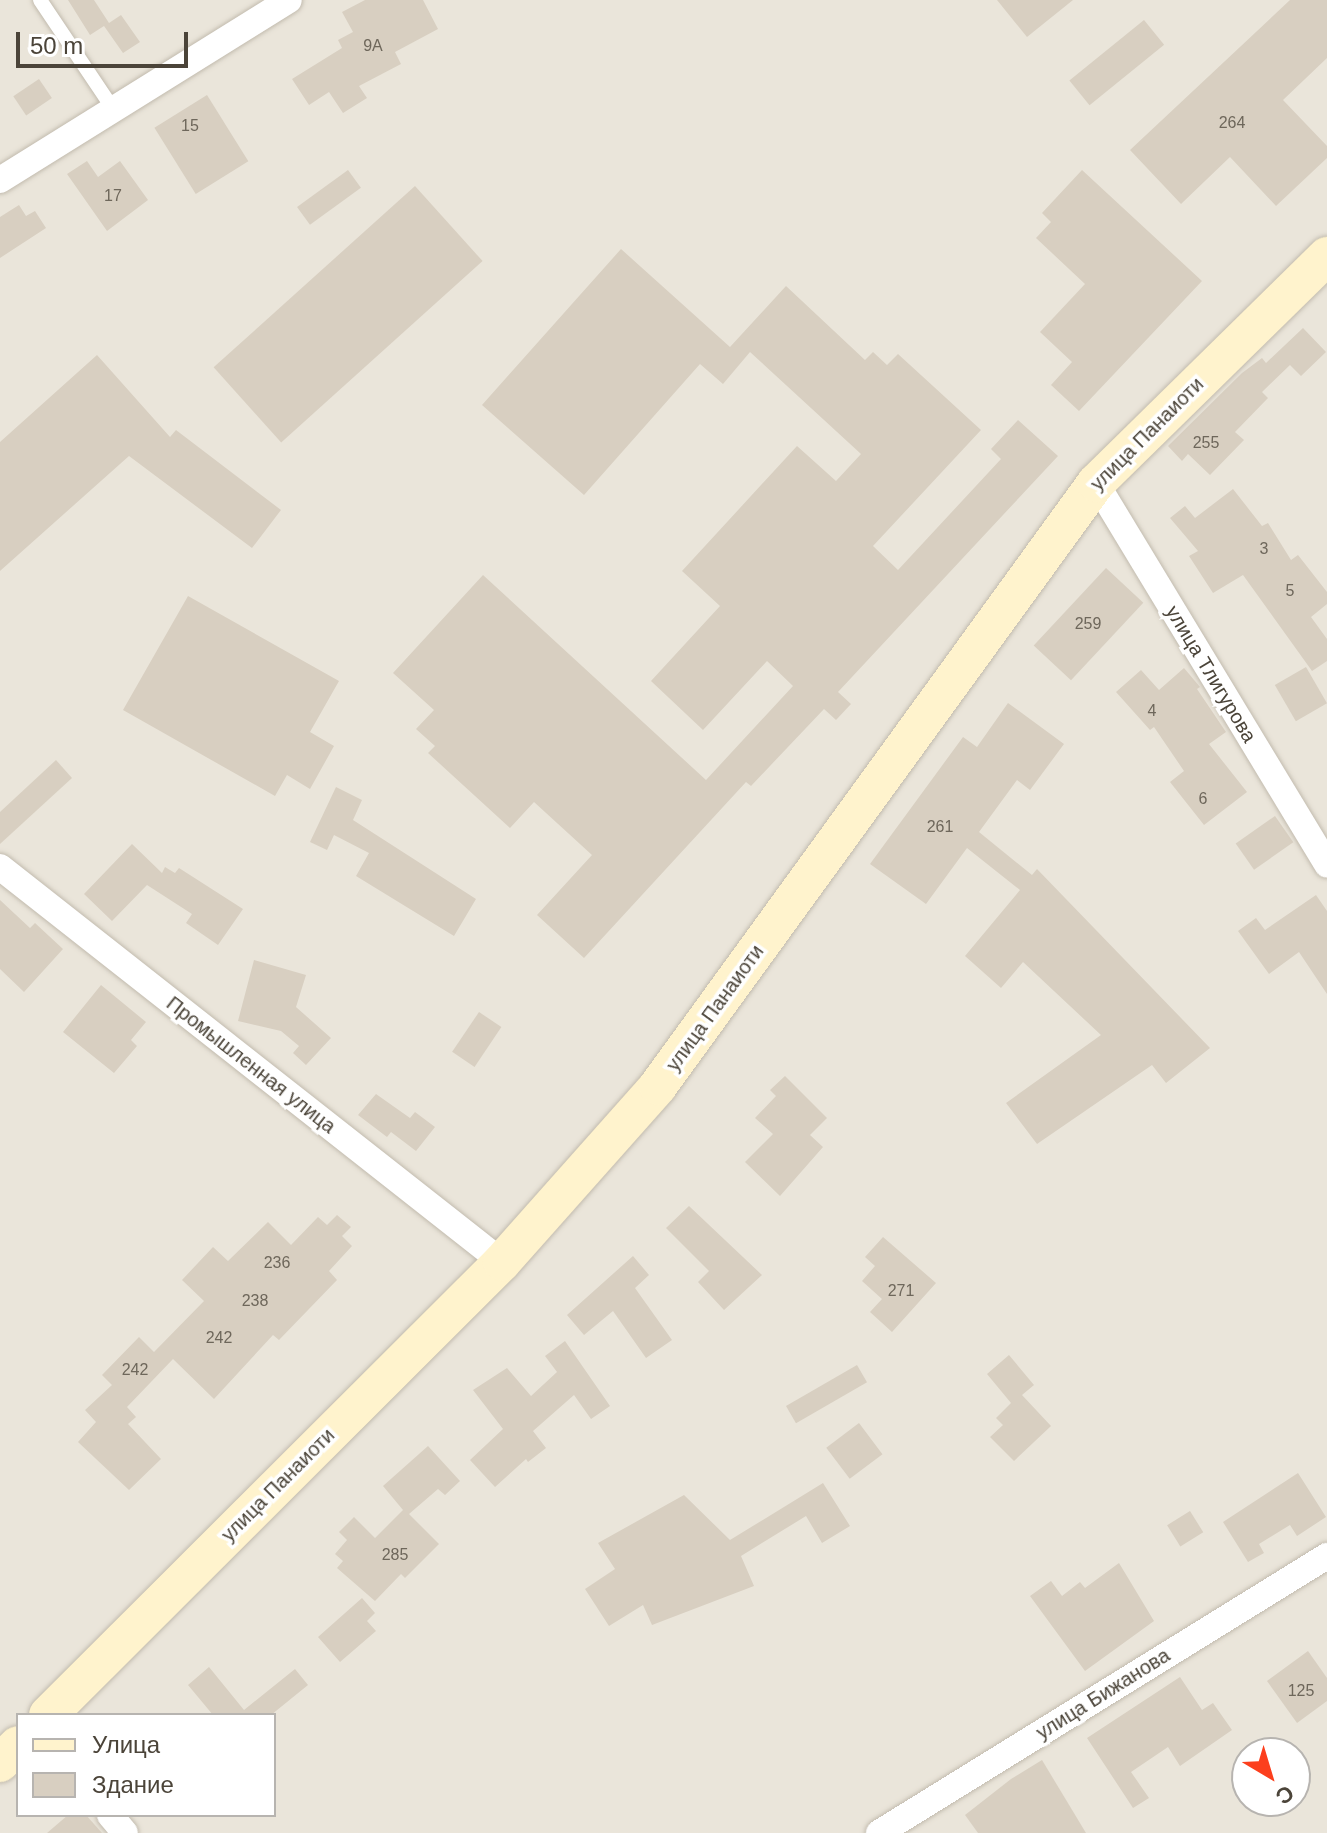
<!DOCTYPE html>
<meta charset="utf-8">
<style>
body{margin:0}
#map{position:relative;width:1327px;height:1833px;overflow:hidden;background:#f6f3ec;font-family:Helvetica,sans-serif}
div>[style]{position:absolute}
[style*='--x']{left:calc(var(--x)*1px);top:calc(var(--y)*1px);width:calc(var(--w)*1px);rotate:calc(var(--a)*1deg)}
.residential>*{inset:0;background:#eae5da}
.building>*{inset:0;background:#d8cfc1;transform-origin:0 0}
.roads{filter:drop-shadow(0 0 2px #c2bbae) drop-shadow(0 0 2px #c2bbae)}
.lane>*{height:14px;margin:-7px;padding:0 7px;transform-origin:7px;border-radius:7px;background:#fff}
.street>*{height:26px;margin:-13px;padding:0 13px;transform-origin:13px;border-radius:13px;background:#fff}
.secondary>*{height:38px;margin:-19px;padding:0 19px;transform-origin:19px;border-radius:19px;background:#fff3cd}
span{translate:-50% -50%;white-space:nowrap;text-align:center;line-height:1.15;-webkit-text-stroke:7px #fff;paint-order:stroke}
.number-label{font-size:16px;color:#6e675b}
.number-label span{-webkit-text-stroke-width:0}
.street-label{font-size:20px;color:#4b4439}
.legend{position:absolute;left:16px;top:1713px;width:260px;height:104px;box-sizing:border-box;background:#fff;border:2px solid #b7b4b0;margin:0;padding:10px 14px;list-style:none;font-size:24px;color:#4b4439}
.legend li{display:flex;align-items:center;gap:16px;height:40px}
.legend b{width:40px;border:2px solid #b7b4b0}
.north{position:absolute;left:1231px;top:1737px;width:80px;height:80px;box-sizing:border-box;background:#fff;border:2px solid #b7b4b0;border-radius:50%;rotate:142deg;font-size:22px;font-weight:700;line-height:32px;text-align:center;color:#4b4439}
.north::after{content:'';display:block;margin:auto;width:28px;height:36px;background:#fc3f1d;clip-path:polygon(50% 0,100% 100%,50% 72%,0 100%)}
.scale{position:absolute;left:16px;top:32px;width:172px;height:36px;box-sizing:border-box;border:4px solid #4b4439;border-top:0;padding-left:10px;font-size:24px;line-height:28px;white-space:nowrap;color:#4b4439;-webkit-text-stroke:6px #fff;paint-order:stroke}
</style>
<div id="map">
<div class="residential">
<div style="clip-path:polygon(evenodd,0 0,1327px 0,1327px 1833px,0 1833px,0 0,18px 1715px,274px 1715px,274px 1815px,18px 1815px,18px 1715px,0 0,1247px 1753px,1295px 1753px,1295px 1801px,1247px 1801px,1247px 1753px)"></div>
</div>
<div class="building">
<div style="clip-path:polygon(68px 0,94px 0,109px 23px,121px 15px,140px 42px,123px 53px,104px 26px,90px 35px)"></div>
<div style="clip-path:polygon(365px 0,423px 0,438px 29px,395px 52px,401px 64px,359px 86px,367px 98px,343px 113px,329px 92px,309px 105px,292px 79px,342px 48px,338px 40px,353px 32px,342px 12px)"></div>
<div style="clip-path:polygon(997px 0,1073px 0,1027px 37px)"></div>
<div style="clip-path:polygon(1290px 0,1327px 0,1327px 58px,1283px 100px,1327px 146px,1327px 158px,1276px 206px,1230px 157px,1181px 204px,1130px 150px)"></div>
<div style="left:1144px;top:20px;width:32px;height:96px;rotate:51deg"></div>
<div style="left:39px;top:79px;width:23px;height:31px;rotate:56deg"></div>
<div style="left:207px;top:95px;width:78px;height:62px;rotate:58deg"></div>
<div style="clip-path:polygon(87px 161px,98px 177px,120px 161px,148px 200px,107px 231px,67px 174px)"></div>
<div style="left:348px;top:170px;width:22px;height:63px;rotate:54deg"></div>
<div style="clip-path:polygon(1082px 170px,1202px 281px,1079px 411px,1051px 385px,1072px 362px,1040px 332px,1085px 284px,1036px 238px,1051px 222px,1042px 213px)"></div>
<div style="left:415px;top:186px;width:101px;height:271px;rotate:48deg"></div>
<div style="clip-path:polygon(19px 205px,26px 216px,35px 211px,46px 228px,0 258px,0 217px)"></div>
<div style="clip-path:polygon(621px 249px,730px 347px,786px 286px,865px 360px,873px 352px,887px 365px,898px 354px,981px 430px,873px 546px,898px 570px,1001px 459px,991px 449px,1018px 420px,1058px 456px,838px 692px,851px 704px,836px 720px,824px 709px,751px 786px,746px 782px,584px 958px,537px 915px,592px 855px,534px 802px,510px 828px,428px 753px,435px 746px,416px 729px,434px 710px,393px 673px,483px 575px,706px 780px,793px 686px,767px 661px,703px 730px,651px 681px,720px 606px,682px 571px,797px 446px,836px 481px,861px 454px,750px 352px,723px 384px,700px 364px,584px 495px,482px 405px)"></div>
<div style="clip-path:polygon(1303px 328px,1326px 352px,1301px 376px,1290px 365px,1262px 392px,1268px 398px,1235px 432px,1244px 440px,1210px 475px,1188px 454px,1182px 461px,1168px 446px,1242px 373px,1262px 358px,1266px 363px)"></div>
<div style="clip-path:polygon(97px 355px,170px 437px,176px 430px,281px 510px,252px 548px,129px 456px,0 571px,0 442px)"></div>
<div style="clip-path:polygon(1233px 489px,1262px 526px,1268px 523px,1291px 560px,1298px 555px,1327px 592px,1327px 604px,1311px 617px,1327px 639px,1327px 661px,1312px 671px,1243px 575px,1213px 593px,1189px 556px,1198px 551px,1170px 518px,1185px 506px,1195px 518px)"></div>
<div style="left:1106px;top:568px;width:51px;height:106px;rotate:43deg"></div>
<div style="clip-path:polygon(188px 596px,339px 681px,310px 732px,334px 746px,310px 789px,287px 775px,275px 796px,123px 710px)"></div>
<div style="left:1306px;top:667px;width:42px;height:36px;rotate:60deg"></div>
<div style="clip-path:polygon(1184px 668px,1200px 687px,1197px 689px,1226px 732px,1209px 744px,1247px 792px,1204px 825px,1170px 782px,1184px 771px,1154px 727px,1150px 730px,1116px 692px,1141px 670px,1159px 690px)"></div>
<div style="clip-path:polygon(1008px 703px,1064px 744px,1030px 790px,1017px 780px,979px 832px,1032px 875px,1037px 869px,1210px 1048px,1166px 1083px,1152px 1065px,1037px 1144px,1006px 1103px,1101px 1035px,1023px 962px,1001px 988px,965px 956px,1020px 890px,967px 848px,926px 904px,870px 864px,963px 737px,977px 747px)"></div>
<div style="clip-path:polygon(56px 760px,72px 778px,0 844px,0 812px)"></div>
<div style="clip-path:polygon(336px 787px,362px 800px,353px 820px,476px 899px,454px 936px,356px 876px,369px 853px,334px 835px,327px 850px,310px 842px)"></div>
<div style="left:1275px;top:816px;width:32px;height:48px;rotate:55deg"></div>
<div style="clip-path:polygon(132px 844px,162px 873px,165px 867px,175px 873px,179px 868px,243px 909px,218px 945px,186px 923px,192px 914px,147px 885px,112px 921px,84px 894px)"></div>
<div style="clip-path:polygon(1316px 895px,1327px 911px,1327px 994px,1299px 952px,1269px 974px,1238px 931px,1256px 918px,1265px 930px)"></div>
<div style="clip-path:polygon(0 900px,30px 928px,35px 923px,63px 949px,24px 992px,0 969px)"></div>
<div style="clip-path:polygon(254px 960px,306px 975px,296px 1007px,331px 1038px,306px 1065px,293px 1053px,299px 1046px,281px 1031px,238px 1021px)"></div>
<div style="clip-path:polygon(101px 985px,146px 1022px,131px 1040px,137px 1046px,114px 1073px,63px 1032px)"></div>
<div style="left:479px;top:1012px;width:27px;height:48px;rotate:34deg"></div>
<div style="clip-path:polygon(785px 1076px,827px 1118px,810px 1135px,823px 1147px,780px 1196px,745px 1162px,773px 1134px,755px 1118px,776px 1096px,770px 1090px)"></div>
<div style="clip-path:polygon(376px 1094px,410px 1118px,415px 1112px,435px 1127px,416px 1151px,391px 1132px,387px 1137px,358px 1115px)"></div>
<div style="clip-path:polygon(689px 1206px,762px 1275px,724px 1310px,698px 1282px,709px 1271px,666px 1228px)"></div>
<div style="clip-path:polygon(337px 1215px,351px 1227px,342px 1236px,352px 1246px,329px 1271px,337px 1280px,279px 1340px,273px 1335px,214px 1399px,173px 1359px,127px 1407px,136px 1417px,128px 1424px,161px 1459px,129px 1490px,78px 1442px,96px 1422px,85px 1410px,112px 1385px,102px 1375px,139px 1337px,154px 1352px,204px 1301px,182px 1280px,213px 1247px,228px 1261px,268px 1222px,291px 1245px,318px 1217px,327px 1225px)"></div>
<div style="clip-path:polygon(883px 1237px,936px 1283px,892px 1332px,870px 1312px,882px 1299px,862px 1281px,875px 1266px,865px 1257px)"></div>
<div style="clip-path:polygon(633px 1256px,649px 1275px,635px 1288px,672px 1340px,646px 1358px,613px 1311px,584px 1335px,567px 1315px)"></div>
<div style="clip-path:polygon(565px 1341px,610px 1406px,591px 1419px,574px 1395px,533px 1431px,546px 1448px,528px 1462px,526px 1459px,495px 1487px,470px 1460px,503px 1429px,473px 1390px,507px 1368px,531px 1396px,557px 1372px,545px 1356px)"></div>
<div style="clip-path:polygon(1009px 1355px,1034px 1385px,1022px 1395px,1051px 1426px,1014px 1461px,990px 1437px,1003px 1425px,996px 1418px,1011px 1403px,987px 1374px)"></div>
<div style="left:857px;top:1365px;width:20px;height:82px;rotate:60deg"></div>
<div style="left:859px;top:1423px;width:39px;height:41px;rotate:53deg"></div>
<div style="clip-path:polygon(428px 1446px,460px 1481px,445px 1495px,438px 1489px,409px 1514px,439px 1544px,405px 1578px,401px 1574px,375px 1601px,337px 1568px,343px 1561px,335px 1554px,347px 1540px,339px 1532px,354px 1517px,375px 1538px,403px 1510px,383px 1486px)"></div>
<div style="clip-path:polygon(1298px 1473px,1326px 1517px,1297px 1536px,1290px 1525px,1259px 1544px,1264px 1553px,1248px 1562px,1223px 1522px)"></div>
<div style="clip-path:polygon(823px 1483px,850px 1526px,822px 1543px,806px 1516px,741px 1556px,754px 1586px,652px 1625px,643px 1605px,609px 1626px,585px 1589px,615px 1569px,598px 1543px,684px 1495px,730px 1540px)"></div>
<div style="left:1190px;top:1511px;width:25px;height:27px;rotate:58deg"></div>
<div style="clip-path:polygon(1119px 1563px,1154px 1621px,1085px 1671px,1030px 1596px,1051px 1581px,1062px 1596px,1080px 1582px,1085px 1588px)"></div>
<div style="clip-path:polygon(362px 1598px,375px 1613px,367px 1621px,376px 1631px,340px 1662px,318px 1637px)"></div>
<div style="clip-path:polygon(1308px 1651px,1327px 1678px,1327px 1701px,1297px 1723px,1267px 1681px)"></div>
<div style="clip-path:polygon(209px 1667px,244px 1710px,295px 1669px,308px 1685px,271px 1715px,213px 1715px,188px 1685px)"></div>
<div style="clip-path:polygon(1180px 1677px,1202px 1710px,1213px 1703px,1232px 1730px,1180px 1766px,1168px 1747px,1131px 1772px,1149px 1798px,1133px 1808px,1087px 1738px)"></div>
<div style="clip-path:polygon(1042px 1760px,1086px 1833px,978px 1833px,965px 1815px,1011px 1779px)"></div>
<div style="clip-path:polygon(68px 1815px,86px 1815px,102px 1833px,47px 1833px)"></div>
</div>
<div class="roads">
<div class="lane">
<div style="--x:40;--y:0;--w:129;--a:56.1"></div>
</div>
<div class="street">
<div style="--x:0;--y:180;--w:340;--a:-31.9"></div>
<div style="--x:1096;--y:483;--w:446;--a:58.8"></div>
<div style="--x:0;--y:867;--w:639;--a:38.2"></div>
<div style="--x:110;--y:1815;--w:23;--a:50"></div>
<div style="--x:879;--y:1833;--w:527;--a:-31.73"></div>
</div>
<div class="secondary">
<div style="--x:48;--y:1715;--w:641;--a:-44.94"></div>
<div style="--x:502;--y:1262;--w:235;--a:-48.4"></div>
<div style="--x:658;--y:1086;--w:745;--a:-54.01"></div>
<div style="--x:1096;--y:483;--w:324;--a:-44.5"></div>
<div style="--x:0;--y:1763;--w:25;--a:-45"></div>
</div>
</div>
<div class="number-label">
<span style="left:373px;top:46px">9А</span>
<span style="left:1232px;top:123px">264</span>
<span style="left:190px;top:126px">15</span>
<span style="left:113px;top:196px">17</span>
<span style="left:1206px;top:443px">255</span>
<span style="left:1264px;top:549px">3</span>
<span style="left:1290px;top:591px">5</span>
<span style="left:1088px;top:624px">259</span>
<span style="left:1152px;top:711px">4</span>
<span style="left:1203px;top:799px">6</span>
<span style="left:940px;top:827px">261</span>
<span style="left:277px;top:1263px">236</span>
<span style="left:901px;top:1291px">271</span>
<span style="left:255px;top:1301px">238</span>
<span style="left:219px;top:1338px">242</span>
<span style="left:135px;top:1370px">242</span>
<span style="left:395px;top:1555px">285</span>
<span style="left:1301px;top:1691px">125</span>
</div>
<div class="street-label">
<span style="left:1147px;top:434px;rotate:-45deg">улица Панаиоти</span>
<span style="left:1211px;top:674px;rotate:59deg">улица Тлигурова</span>
<span style="left:715px;top:1008px;rotate:-54deg">улица Панаиоти</span>
<span style="left:251px;top:1065px;rotate:38deg">Промышленная улица</span>
<span style="left:278px;top:1485px;rotate:-45deg">улица Панаиоти</span>
<span style="left:1103px;top:1694px;rotate:-32deg">улица Бижанова</span>
</div>
<ul class="legend">
<li><b style="height:10px;background:#fff3cd"></b>Улица</li>
<li><b style="height:22px;background:#d8cfc1"></b>Здание</li>
</ul>
<div class="north">С</div>
<div class="scale">50 m</div>
</div>
